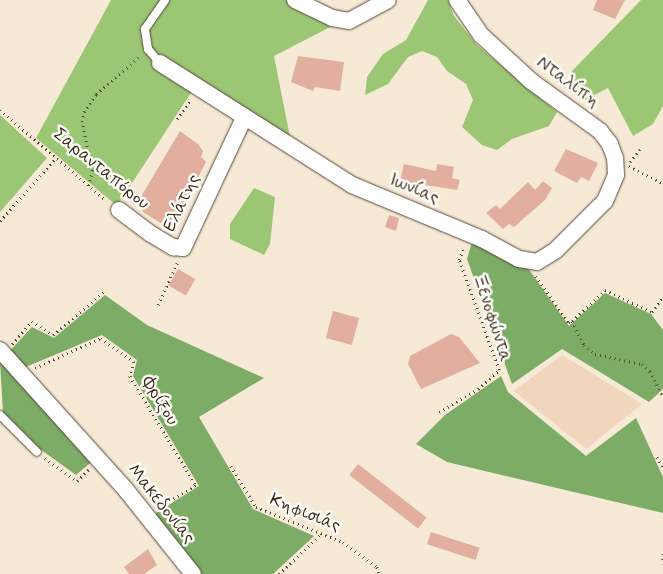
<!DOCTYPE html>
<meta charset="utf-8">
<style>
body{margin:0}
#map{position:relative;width:663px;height:574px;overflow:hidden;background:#f6ead6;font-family:Mynerve,sans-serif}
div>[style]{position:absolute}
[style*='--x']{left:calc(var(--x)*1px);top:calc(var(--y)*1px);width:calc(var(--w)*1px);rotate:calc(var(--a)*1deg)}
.built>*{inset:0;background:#f1d5bd}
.green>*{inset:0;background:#9bc775}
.forest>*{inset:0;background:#7cac66}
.building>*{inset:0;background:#e2ae9e;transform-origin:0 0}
.path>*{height:2.5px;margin-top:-1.25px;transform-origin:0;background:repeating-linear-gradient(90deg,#57473a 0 1px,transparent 0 5px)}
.roads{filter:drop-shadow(0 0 1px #57473a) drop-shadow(0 0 1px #57473a)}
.lane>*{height:8px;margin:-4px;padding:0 4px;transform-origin:4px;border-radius:4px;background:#fff}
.street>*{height:16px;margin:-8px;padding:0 8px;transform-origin:8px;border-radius:8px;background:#fff}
span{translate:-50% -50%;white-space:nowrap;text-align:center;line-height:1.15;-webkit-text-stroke:5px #fdfcf7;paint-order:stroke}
.street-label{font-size:18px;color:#3b2a1e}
</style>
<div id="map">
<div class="built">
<div style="clip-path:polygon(562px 355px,642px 404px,586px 449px,514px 391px)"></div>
</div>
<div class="green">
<div style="clip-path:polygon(111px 0,291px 0,338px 23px,274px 56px,290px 137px,198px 82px,117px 206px,36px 138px)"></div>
<div style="clip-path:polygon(428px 0,448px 0,454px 16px,477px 45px,557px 112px,549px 126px,512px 139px,497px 150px,482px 145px,462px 127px,473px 100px,466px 84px,447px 71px,437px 57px,422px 51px,408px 57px,388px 84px,365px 95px,367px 77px,383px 54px,406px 40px)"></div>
<div style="clip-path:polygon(641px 0,663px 0,663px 106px,653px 124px,633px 136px,608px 88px,583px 101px,569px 87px,572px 71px)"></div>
<div style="clip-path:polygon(0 115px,47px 158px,0 212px)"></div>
<div style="clip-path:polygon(254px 188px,275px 197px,270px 244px,264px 255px,230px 239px,230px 224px)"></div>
</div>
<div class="forest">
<div style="clip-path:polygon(472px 242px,525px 264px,569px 326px,605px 293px,651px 314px,663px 330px,663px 389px,649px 402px,562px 349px,512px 384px,467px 259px)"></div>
<div style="clip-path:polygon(105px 295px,147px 325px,264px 378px,199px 417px,253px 509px,314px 536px,273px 574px,196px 574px,151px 516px,199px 486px,133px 376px,137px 360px,102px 335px,21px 369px,7px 354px,32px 327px,54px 338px)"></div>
<div style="clip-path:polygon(0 362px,95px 459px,76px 475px,40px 449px,3px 412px)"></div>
<div style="clip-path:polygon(501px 376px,508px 392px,586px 456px,636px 418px,663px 477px,663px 513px,447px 462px,416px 444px,445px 415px)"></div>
</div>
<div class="building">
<div style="clip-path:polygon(597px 0,625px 0,615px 19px,593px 10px)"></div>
<div style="clip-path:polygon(298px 56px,344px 62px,340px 91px,315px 87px,313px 91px,291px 82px)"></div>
<div style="clip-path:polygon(180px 131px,198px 144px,203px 151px,201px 157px,206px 162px,176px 220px,173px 218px,167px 227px,143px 212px,139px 200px)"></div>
<div style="clip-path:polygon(566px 149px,598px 163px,589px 181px,581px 177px,577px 183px,554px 171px)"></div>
<div style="clip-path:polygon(404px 164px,436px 171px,437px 164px,454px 167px,452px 178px,460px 180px,457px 190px,400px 181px)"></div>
<div style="clip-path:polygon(543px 181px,552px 188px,545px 200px,514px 227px,509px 224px,503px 229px,486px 213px,496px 205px,500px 209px,528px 182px,535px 190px)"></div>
<div style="clip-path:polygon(389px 215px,399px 218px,396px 231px,385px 227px)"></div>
<div style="left:178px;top:269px;width:20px;height:19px;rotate:30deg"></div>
<div style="left:333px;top:311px;width:27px;height:28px;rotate:15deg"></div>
<div style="clip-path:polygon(451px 334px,459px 337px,480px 363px,421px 389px,408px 364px,410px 356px)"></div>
<div style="left:358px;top:464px;width:87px;height:14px;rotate:38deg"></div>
<div style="left:431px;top:532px;width:51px;height:13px;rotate:18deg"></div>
<div style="clip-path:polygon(148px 549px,157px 565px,144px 574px,129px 574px,124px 567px)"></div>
</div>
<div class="path">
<div style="--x:0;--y:110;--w:140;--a:40.4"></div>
<div style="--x:177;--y:119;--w:24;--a:-55"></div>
<div style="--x:630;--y:162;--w:16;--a:-52"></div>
<div style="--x:629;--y:166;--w:38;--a:27"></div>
<div style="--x:89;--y:186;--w:15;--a:-79"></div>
<div style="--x:92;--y:171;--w:50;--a:-101.5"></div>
<div style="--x:82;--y:122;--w:10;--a:-79"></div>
<div style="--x:84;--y:112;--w:22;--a:-56"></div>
<div style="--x:96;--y:94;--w:58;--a:-40.8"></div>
<div style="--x:0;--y:221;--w:84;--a:-48.4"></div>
<div style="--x:536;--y:276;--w:57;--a:54.9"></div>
<div style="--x:569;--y:323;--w:4;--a:-34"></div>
<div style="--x:158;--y:305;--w:48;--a:-65.6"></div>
<div style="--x:572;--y:321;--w:27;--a:63"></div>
<div style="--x:584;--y:345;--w:14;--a:39"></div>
<div style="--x:595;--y:354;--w:48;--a:12"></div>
<div style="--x:642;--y:364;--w:11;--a:41"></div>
<div style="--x:650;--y:371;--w:28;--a:63"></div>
<div style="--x:572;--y:321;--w:45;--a:-43.2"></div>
<div style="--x:605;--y:290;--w:52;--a:25.1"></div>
<div style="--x:652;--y:312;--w:19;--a:-55"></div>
<div style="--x:12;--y:344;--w:30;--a:-49"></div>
<div style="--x:32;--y:321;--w:25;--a:34"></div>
<div style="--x:53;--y:335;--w:70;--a:-40.3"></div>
<div style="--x:35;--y:368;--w:72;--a:-24.4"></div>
<div style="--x:101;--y:338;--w:41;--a:36"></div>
<div style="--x:134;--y:362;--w:15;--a:106"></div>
<div style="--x:130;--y:376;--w:128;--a:59"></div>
<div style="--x:196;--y:486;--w:44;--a:149.9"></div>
<div style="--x:439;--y:412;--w:45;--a:-30.5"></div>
<div style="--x:478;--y:389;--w:28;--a:-42"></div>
<div style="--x:499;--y:370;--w:117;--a:-110"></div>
<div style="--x:459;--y:260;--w:14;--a:-69"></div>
<div style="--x:657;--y:457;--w:13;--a:61"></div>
<div style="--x:45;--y:458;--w:39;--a:36"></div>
<div style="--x:77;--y:481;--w:17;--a:-45"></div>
<div style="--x:231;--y:466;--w:48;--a:58.6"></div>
<div style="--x:256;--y:507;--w:94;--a:21.9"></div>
<div style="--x:343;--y:542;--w:42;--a:36.3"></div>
<div style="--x:377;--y:567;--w:8;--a:67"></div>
<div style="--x:663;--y:554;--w:10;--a:90"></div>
<div style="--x:279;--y:574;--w:57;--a:-43.6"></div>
</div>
<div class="roads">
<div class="lane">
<div style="--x:160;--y:63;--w:18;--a:-131"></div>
<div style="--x:148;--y:49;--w:20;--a:-99"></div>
<div style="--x:145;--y:29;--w:35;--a:-55"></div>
<div style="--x:0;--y:415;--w:52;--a:45"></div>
</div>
<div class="street">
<div style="--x:295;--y:0;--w:41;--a:25.9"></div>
<div style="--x:332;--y:18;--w:17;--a:10"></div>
<div style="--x:349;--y:21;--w:44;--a:-28.3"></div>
<div style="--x:160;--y:63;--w:227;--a:32.4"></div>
<div style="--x:352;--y:185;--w:141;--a:22.6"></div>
<div style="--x:482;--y:239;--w:42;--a:28.4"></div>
<div style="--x:519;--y:259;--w:18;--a:9"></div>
<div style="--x:537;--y:262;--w:22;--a:-32"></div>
<div style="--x:556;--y:250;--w:69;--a:-45"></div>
<div style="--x:605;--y:201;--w:28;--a:-67"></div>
<div style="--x:616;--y:175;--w:17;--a:-93"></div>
<div style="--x:615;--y:158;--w:15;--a:-110"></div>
<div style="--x:610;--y:144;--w:16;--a:-128"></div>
<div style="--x:600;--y:131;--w:85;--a:-144.1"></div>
<div style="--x:531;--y:81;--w:68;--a:-137.4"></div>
<div style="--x:481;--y:35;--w:42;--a:-124.4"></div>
<div style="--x:119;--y:210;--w:40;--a:37"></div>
<div style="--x:151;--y:234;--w:26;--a:31"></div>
<div style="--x:173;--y:247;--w:10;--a:6"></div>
<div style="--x:183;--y:248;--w:144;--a:-64.9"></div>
<div style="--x:0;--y:350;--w:188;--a:48"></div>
<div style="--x:126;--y:490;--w:107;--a:51.4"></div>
</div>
</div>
<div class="street-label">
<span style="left:568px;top:82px;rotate:37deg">Νταλίπη</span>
<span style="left:101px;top:169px;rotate:39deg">Σαρανταπόρου</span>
<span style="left:414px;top:189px;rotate:22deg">Ιωνίας</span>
<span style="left:182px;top:203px;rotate:-64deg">Ελάτης</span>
<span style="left:492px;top:318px;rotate:72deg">Ξενοφώντα</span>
<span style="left:160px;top:401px;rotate:59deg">Φρίξου</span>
<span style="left:161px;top:504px;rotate:51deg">Μακεδονίας</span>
<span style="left:305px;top:513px;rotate:22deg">Κηφισιάς</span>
</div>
</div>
